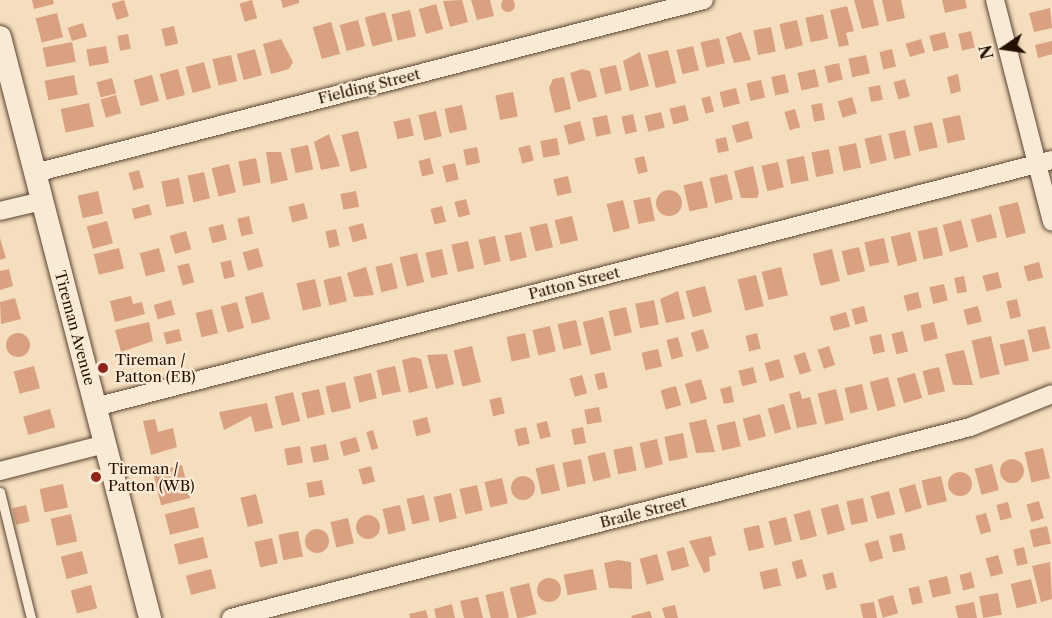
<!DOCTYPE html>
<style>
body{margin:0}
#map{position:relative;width:1052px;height:618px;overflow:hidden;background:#f5debd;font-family:"Libre Caslon Text",serif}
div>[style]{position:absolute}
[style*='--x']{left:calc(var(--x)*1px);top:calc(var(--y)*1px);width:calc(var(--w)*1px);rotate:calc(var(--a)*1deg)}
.building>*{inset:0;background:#daa181;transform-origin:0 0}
.round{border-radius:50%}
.roads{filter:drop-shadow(0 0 2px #594432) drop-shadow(0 0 2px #594432)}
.service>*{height:9px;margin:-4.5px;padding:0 4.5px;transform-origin:4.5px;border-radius:4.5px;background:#f8ead4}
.minor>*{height:18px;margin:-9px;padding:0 9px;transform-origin:9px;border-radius:9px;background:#f8ead4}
.tertiary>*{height:22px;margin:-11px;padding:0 11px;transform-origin:11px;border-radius:11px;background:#f8ead4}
.dots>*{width:16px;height:16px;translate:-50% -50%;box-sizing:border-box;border:3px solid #f8ead4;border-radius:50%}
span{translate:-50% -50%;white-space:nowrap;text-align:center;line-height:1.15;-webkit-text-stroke:4.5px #f8ead4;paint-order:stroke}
.street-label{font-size:15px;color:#251103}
.poi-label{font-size:15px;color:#251103}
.left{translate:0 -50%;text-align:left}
.north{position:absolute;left:974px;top:18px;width:60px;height:60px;-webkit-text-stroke:4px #f8ead4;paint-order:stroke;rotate:257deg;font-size:16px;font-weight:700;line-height:24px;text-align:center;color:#251103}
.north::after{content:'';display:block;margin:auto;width:21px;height:27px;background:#251103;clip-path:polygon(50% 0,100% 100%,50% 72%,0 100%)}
</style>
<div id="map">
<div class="building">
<div class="round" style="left:501px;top:-2px;width:14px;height:14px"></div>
<div style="clip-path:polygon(32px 0,53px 0,54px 4px,34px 9px)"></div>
<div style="left:124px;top:0;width:17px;height:13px;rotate:73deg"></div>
<div style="left:252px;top:0;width:19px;height:13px;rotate:74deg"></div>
<div style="clip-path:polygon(281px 0,299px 0,299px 3px,283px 8px)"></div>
<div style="clip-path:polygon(462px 0,468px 22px,450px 27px,443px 1px)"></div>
<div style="clip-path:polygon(471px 0,490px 0,494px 16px,477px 20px)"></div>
<div style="clip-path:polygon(854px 0,873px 0,879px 25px,862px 29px)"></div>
<div style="clip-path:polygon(882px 0,901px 0,905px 18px,887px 22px)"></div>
<div style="clip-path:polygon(942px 0,965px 0,967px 8px,945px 13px)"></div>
<div style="left:436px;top:4px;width:26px;height:18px;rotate:74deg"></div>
<div style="clip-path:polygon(847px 6px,854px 31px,846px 33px,849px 45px,839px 47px,830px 10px)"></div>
<div style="clip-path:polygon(1050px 8px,1052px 28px,1034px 32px,1029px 13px)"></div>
<div style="left:410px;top:10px;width:27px;height:19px;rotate:77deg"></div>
<div style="left:385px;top:12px;width:30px;height:21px;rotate:75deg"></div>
<div style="left:57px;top:13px;width:25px;height:22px;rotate:76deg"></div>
<div style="left:823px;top:14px;width:25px;height:18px;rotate:78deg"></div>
<div style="left:358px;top:20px;width:27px;height:19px;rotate:75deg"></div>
<div style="left:797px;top:20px;width:26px;height:18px;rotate:77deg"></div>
<div style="left:331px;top:22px;width:33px;height:19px;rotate:74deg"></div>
<div style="left:83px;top:23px;width:14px;height:16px;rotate:73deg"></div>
<div style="left:174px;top:26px;width:18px;height:13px;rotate:77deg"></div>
<div style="left:771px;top:27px;width:25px;height:18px;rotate:79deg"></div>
<div style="left:971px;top:31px;width:17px;height:13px;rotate:77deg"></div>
<div style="clip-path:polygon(741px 32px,751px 60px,734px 63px,726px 37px)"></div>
<div style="left:945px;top:32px;width:16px;height:16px;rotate:76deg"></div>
<div style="left:128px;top:34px;width:15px;height:11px;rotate:79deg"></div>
<div style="left:719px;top:38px;width:26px;height:19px;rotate:77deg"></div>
<div style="clip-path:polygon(281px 39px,293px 62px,289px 69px,271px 74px,263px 44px)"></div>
<div style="left:921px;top:39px;width:14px;height:16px;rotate:73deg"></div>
<div style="clip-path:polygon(1052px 41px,1052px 54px,1038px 58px,1035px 45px)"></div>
<div style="left:72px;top:42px;width:20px;height:30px;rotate:79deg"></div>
<div style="left:106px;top:46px;width:17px;height:20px;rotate:80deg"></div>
<div style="left:693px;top:46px;width:25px;height:17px;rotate:76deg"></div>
<div style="left:255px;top:49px;width:27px;height:19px;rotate:75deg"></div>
<div style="left:892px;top:49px;width:18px;height:13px;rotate:77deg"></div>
<div style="left:668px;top:50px;width:34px;height:21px;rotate:76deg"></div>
<div style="clip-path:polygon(640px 52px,649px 86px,630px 91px,623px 61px)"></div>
<div style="left:231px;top:55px;width:27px;height:19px;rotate:77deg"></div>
<div style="left:866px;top:55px;width:19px;height:18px;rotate:78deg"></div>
<div style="left:204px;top:62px;width:27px;height:19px;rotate:75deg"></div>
<div style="left:839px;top:63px;width:17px;height:15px;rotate:77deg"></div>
<div style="left:616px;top:65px;width:26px;height:17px;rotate:77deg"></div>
<div style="left:178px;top:69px;width:27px;height:19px;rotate:75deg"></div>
<div style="clip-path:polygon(582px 69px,590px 71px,597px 97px,578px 102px,570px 73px)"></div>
<div style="left:815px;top:69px;width:18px;height:18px;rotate:77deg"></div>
<div style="left:785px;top:74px;width:19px;height:14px;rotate:78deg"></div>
<div style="clip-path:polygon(958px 74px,961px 91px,951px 94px,947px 77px)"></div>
<div style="left:74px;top:75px;width:20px;height:30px;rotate:79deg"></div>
<div style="left:152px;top:75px;width:27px;height:19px;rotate:75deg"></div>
<div style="clip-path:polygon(564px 77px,571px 109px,555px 113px,549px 88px,553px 79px)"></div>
<div style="left:112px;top:78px;width:16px;height:16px;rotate:75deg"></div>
<div style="left:905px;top:79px;width:18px;height:12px;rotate:74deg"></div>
<div style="left:761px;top:80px;width:18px;height:15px;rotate:77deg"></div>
<div style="left:880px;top:85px;width:15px;height:12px;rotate:79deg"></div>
<div style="left:736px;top:88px;width:16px;height:17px;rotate:76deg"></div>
<div style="left:513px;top:92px;width:25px;height:18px;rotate:79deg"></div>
<div style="left:116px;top:95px;width:19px;height:16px;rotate:74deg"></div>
<div style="left:710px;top:96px;width:16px;height:9px;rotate:75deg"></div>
<div style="left:852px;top:97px;width:17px;height:15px;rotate:73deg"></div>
<div style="left:89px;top:103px;width:24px;height:29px;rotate:78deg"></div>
<div style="left:822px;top:103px;width:17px;height:11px;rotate:80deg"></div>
<div style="left:462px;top:105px;width:25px;height:18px;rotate:78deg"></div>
<div style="left:685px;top:105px;width:16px;height:16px;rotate:76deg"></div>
<div style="left:795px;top:109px;width:19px;height:11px;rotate:74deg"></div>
<div style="left:436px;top:111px;width:26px;height:18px;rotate:77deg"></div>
<div style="left:661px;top:112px;width:16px;height:17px;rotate:76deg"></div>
<div style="left:633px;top:114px;width:18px;height:12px;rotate:77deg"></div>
<div style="left:607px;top:115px;width:19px;height:15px;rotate:78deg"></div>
<div style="left:960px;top:115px;width:25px;height:18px;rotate:78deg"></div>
<div style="left:410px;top:118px;width:18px;height:17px;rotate:77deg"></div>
<div style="left:580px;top:121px;width:20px;height:17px;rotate:75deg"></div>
<div style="left:748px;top:121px;width:18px;height:17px;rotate:74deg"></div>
<div style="left:932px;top:122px;width:26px;height:19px;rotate:77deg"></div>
<div style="left:905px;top:130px;width:26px;height:17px;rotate:77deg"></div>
<div style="left:358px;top:131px;width:38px;height:17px;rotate:76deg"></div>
<div style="clip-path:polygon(329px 134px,340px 166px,321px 170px,314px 142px)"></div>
<div style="left:881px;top:135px;width:26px;height:17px;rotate:77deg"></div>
<div style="left:726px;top:137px;width:14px;height:11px;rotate:78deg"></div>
<div style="left:557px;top:138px;width:17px;height:17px;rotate:80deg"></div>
<div style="left:856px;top:143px;width:25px;height:18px;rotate:78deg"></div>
<div style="left:308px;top:145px;width:25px;height:18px;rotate:78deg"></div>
<div style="left:530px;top:145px;width:16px;height:12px;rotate:76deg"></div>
<div style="left:477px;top:147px;width:16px;height:14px;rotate:79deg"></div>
<div style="left:829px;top:149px;width:25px;height:18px;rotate:79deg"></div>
<div style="clip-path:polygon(266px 152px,281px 152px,288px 180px,271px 184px)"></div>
<div style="left:644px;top:156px;width:16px;height:10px;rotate:76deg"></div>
<div style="left:804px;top:156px;width:25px;height:18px;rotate:79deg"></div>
<div style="left:256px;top:158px;width:25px;height:18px;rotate:79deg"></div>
<div style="left:430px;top:158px;width:16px;height:12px;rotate:76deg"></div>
<div style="left:778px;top:162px;width:26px;height:17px;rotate:77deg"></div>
<div style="left:455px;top:163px;width:17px;height:13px;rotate:77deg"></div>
<div style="left:229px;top:164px;width:29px;height:18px;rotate:76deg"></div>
<div style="clip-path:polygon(753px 166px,759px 193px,757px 198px,741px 198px,734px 171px)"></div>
<div style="left:139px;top:170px;width:18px;height:11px;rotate:74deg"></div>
<div style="left:204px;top:172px;width:27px;height:17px;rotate:77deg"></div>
<div style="left:727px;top:174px;width:26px;height:18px;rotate:77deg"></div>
<div style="left:568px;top:176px;width:17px;height:15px;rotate:77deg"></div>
<div style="left:179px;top:178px;width:26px;height:18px;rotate:79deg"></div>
<div style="left:702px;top:181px;width:27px;height:19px;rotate:77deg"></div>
<div class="round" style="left:656px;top:190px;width:26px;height:26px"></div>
<div style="left:98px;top:191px;width:23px;height:21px;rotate:77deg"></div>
<div style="left:356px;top:191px;width:16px;height:16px;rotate:79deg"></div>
<div style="left:650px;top:197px;width:24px;height:17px;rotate:78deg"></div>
<div style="left:466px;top:199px;width:16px;height:12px;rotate:75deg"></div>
<div style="left:623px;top:200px;width:29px;height:17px;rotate:76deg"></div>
<div style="left:1018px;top:202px;width:32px;height:20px;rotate:76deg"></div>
<div style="left:304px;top:203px;width:16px;height:16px;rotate:76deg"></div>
<div style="left:149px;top:204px;width:11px;height:18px;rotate:75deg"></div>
<div style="left:442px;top:206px;width:16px;height:12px;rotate:75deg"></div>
<div style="left:991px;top:214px;width:24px;height:21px;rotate:75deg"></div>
<div style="left:249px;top:216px;width:18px;height:12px;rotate:77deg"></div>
<div style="left:572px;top:216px;width:25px;height:18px;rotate:76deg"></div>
<div style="left:961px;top:220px;width:28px;height:19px;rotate:75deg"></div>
<div style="left:107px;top:221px;width:23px;height:21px;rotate:75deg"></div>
<div style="left:363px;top:223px;width:16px;height:15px;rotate:75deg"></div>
<div style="left:547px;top:223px;width:25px;height:18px;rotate:76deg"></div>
<div style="left:223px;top:224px;width:16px;height:15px;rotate:76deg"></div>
<div style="left:937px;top:227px;width:29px;height:20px;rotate:78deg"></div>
<div style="left:336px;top:229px;width:17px;height:11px;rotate:77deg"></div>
<div style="left:186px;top:231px;width:19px;height:17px;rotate:74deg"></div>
<div style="left:521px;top:232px;width:26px;height:17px;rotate:77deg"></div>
<div style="left:910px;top:232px;width:30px;height:20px;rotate:76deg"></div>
<div style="left:495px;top:236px;width:26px;height:17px;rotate:77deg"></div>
<div style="clip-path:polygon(0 238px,6px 258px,0 260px)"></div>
<div style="left:884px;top:238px;width:25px;height:20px;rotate:78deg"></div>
<div style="left:468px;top:241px;width:28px;height:17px;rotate:77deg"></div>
<div style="left:859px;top:247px;width:25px;height:18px;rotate:76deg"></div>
<div style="left:119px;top:248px;width:21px;height:26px;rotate:76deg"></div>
<div style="left:159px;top:248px;width:24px;height:20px;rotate:75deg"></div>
<div style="left:258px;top:248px;width:19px;height:16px;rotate:74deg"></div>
<div style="left:442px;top:249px;width:26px;height:17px;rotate:77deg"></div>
<div style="left:832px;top:249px;width:33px;height:20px;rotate:76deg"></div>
<div style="left:417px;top:253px;width:30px;height:18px;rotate:76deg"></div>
<div style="left:231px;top:260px;width:17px;height:11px;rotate:77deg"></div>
<div style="left:1039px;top:262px;width:16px;height:16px;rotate:75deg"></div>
<div style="left:189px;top:263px;width:20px;height:12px;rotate:75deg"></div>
<div style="left:392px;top:263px;width:26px;height:17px;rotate:77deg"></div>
<div style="clip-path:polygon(366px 267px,374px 295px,354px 297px,347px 273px)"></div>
<div style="left:781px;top:267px;width:29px;height:20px;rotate:76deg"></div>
<div style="clip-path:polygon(9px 269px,13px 286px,0 290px,0 271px)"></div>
<div style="left:998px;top:272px;width:16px;height:16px;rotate:76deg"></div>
<div style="left:756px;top:275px;width:32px;height:19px;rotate:76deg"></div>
<div style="left:341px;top:276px;width:26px;height:18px;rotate:77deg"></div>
<div style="left:964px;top:276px;width:16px;height:10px;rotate:79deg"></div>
<div style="left:315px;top:279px;width:28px;height:19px;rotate:77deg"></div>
<div style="left:944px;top:284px;width:17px;height:15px;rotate:77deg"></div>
<div style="left:705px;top:286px;width:27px;height:20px;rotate:75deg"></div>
<div style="clip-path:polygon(678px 291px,685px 319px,666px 323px,660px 299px)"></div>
<div style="left:263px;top:292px;width:28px;height:19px;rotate:75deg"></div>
<div style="left:918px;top:292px;width:16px;height:15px;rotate:76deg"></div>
<div style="clip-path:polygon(131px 296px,133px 304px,142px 302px,145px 314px,115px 322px,110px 301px)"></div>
<div style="clip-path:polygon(15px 298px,21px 319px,1px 324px,0 302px)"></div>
<div style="left:1017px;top:299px;width:18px;height:11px;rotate:77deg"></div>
<div style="left:171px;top:300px;width:15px;height:18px;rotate:74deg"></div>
<div style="left:654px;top:300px;width:25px;height:19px;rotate:79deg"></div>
<div style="left:237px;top:302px;width:27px;height:17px;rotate:75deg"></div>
<div style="left:864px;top:306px;width:16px;height:13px;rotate:76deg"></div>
<div style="left:978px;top:306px;width:16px;height:15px;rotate:76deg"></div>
<div style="left:626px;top:307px;width:26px;height:18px;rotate:77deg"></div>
<div style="left:212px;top:309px;width:25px;height:17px;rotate:76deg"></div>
<div style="left:846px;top:312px;width:15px;height:17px;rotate:74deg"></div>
<div style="left:603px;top:317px;width:34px;height:21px;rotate:76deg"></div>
<div style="left:576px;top:320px;width:26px;height:19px;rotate:77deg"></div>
<div style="clip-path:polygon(149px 322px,153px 341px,121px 352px,115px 330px)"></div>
<div style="left:934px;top:322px;width:17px;height:14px;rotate:77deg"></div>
<div style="left:550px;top:326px;width:26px;height:18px;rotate:77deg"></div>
<div style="left:1045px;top:326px;width:23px;height:18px;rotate:77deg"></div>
<div style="left:179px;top:329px;width:12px;height:16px;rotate:76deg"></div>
<div style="left:703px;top:329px;width:20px;height:13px;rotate:72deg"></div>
<div style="left:903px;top:331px;width:21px;height:12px;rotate:76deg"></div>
<div class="round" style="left:6px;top:333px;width:24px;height:24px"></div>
<div style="left:525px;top:333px;width:25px;height:19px;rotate:78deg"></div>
<div style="left:757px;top:333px;width:16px;height:12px;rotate:76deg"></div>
<div style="left:881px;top:334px;width:18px;height:12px;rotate:77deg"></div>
<div style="left:991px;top:336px;width:39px;height:20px;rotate:77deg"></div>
<div style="left:678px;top:337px;width:20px;height:12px;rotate:75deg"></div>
<div style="left:1024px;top:339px;width:22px;height:25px;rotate:77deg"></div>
<div style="left:472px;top:346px;width:37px;height:19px;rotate:76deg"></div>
<div style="left:829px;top:346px;width:20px;height:12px;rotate:72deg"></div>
<div style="left:658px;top:349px;width:18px;height:17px;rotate:77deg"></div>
<div style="clip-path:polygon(964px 350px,973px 385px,953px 385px,945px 354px)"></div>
<div style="left:805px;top:352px;width:20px;height:12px;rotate:72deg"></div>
<div style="clip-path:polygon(447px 354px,454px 384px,436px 389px,427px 355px)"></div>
<div style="clip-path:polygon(414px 357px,421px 359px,428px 388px,409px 393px,402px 360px)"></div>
<div style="left:779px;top:359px;width:19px;height:15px;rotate:74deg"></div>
<div style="left:34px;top:366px;width:23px;height:21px;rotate:75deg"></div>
<div style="left:395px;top:366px;width:26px;height:19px;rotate:77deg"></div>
<div style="left:753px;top:367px;width:16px;height:15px;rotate:76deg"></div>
<div style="left:939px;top:367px;width:25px;height:17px;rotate:76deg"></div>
<div style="left:604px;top:372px;width:16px;height:10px;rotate:76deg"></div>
<div style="left:371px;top:373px;width:26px;height:18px;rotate:77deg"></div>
<div style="left:915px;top:373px;width:26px;height:19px;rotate:74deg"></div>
<div style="left:582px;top:375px;width:19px;height:13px;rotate:74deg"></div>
<div style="left:888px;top:377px;width:30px;height:19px;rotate:75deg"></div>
<div style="left:701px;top:379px;width:21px;height:17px;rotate:73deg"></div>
<div style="left:345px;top:382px;width:27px;height:20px;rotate:77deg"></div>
<div style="left:862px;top:384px;width:26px;height:18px;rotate:77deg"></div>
<div style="left:676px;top:386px;width:20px;height:16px;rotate:75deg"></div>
<div style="clip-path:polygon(731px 386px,734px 402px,724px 404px,720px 389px)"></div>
<div style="left:319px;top:389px;width:26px;height:18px;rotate:77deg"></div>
<div style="left:836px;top:389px;width:32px;height:19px;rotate:76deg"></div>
<div style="clip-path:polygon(800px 391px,802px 399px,810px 397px,817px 424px,797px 428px,789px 394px)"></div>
<div style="left:293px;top:392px;width:30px;height:19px;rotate:76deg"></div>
<div style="left:501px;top:397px;width:17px;height:12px;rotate:77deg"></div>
<div style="clip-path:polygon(267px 403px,273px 428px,255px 432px,251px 416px,224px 430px,219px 412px)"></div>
<div style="left:784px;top:404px;width:26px;height:17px;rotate:74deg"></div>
<div style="left:599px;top:407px;width:15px;height:15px;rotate:79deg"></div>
<div style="left:50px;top:409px;width:19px;height:28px;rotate:74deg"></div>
<div style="left:760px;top:414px;width:23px;height:18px;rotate:75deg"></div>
<div style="left:427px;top:417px;width:16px;height:15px;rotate:76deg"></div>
<div style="clip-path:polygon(155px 419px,158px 432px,173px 428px,177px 447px,151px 455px,143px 421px)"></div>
<div style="clip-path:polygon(706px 419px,715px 452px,696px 453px,689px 423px)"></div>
<div style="left:547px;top:421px;width:16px;height:11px;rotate:76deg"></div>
<div style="left:735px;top:421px;width:26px;height:19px;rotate:77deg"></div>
<div style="left:526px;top:427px;width:17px;height:12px;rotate:77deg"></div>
<div style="left:583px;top:427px;width:16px;height:12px;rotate:79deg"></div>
<div style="left:373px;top:430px;width:19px;height:7px;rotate:74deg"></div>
<div style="left:683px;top:433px;width:25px;height:19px;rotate:79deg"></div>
<div style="left:356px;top:437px;width:15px;height:17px;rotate:74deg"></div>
<div style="left:657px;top:439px;width:26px;height:18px;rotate:77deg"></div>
<div style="left:326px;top:444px;width:16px;height:16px;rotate:79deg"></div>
<div style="left:300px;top:446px;width:17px;height:16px;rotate:80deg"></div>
<div style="left:632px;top:446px;width:25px;height:19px;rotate:79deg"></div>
<div style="left:1043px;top:448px;width:31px;height:19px;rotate:77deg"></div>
<div style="left:605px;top:452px;width:26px;height:18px;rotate:77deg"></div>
<div class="round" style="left:1000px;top:459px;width:24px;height:24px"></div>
<div style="left:581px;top:459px;width:25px;height:19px;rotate:79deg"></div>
<div style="left:554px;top:464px;width:27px;height:19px;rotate:77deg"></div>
<div style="left:992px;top:464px;width:27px;height:18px;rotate:75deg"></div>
<div style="left:182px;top:465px;width:34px;height:30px;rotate:76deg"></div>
<div style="left:371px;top:466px;width:16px;height:13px;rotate:75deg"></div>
<div class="round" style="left:948px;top:472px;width:24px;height:24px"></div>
<div style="left:941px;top:476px;width:26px;height:20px;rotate:77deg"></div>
<div class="round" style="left:511px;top:476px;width:24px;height:24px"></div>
<div style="left:502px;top:478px;width:26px;height:18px;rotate:77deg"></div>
<div style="left:322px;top:480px;width:15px;height:16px;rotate:79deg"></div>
<div style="left:63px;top:484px;width:24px;height:24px;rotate:78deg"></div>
<div style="left:915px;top:484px;width:25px;height:17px;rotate:74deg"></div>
<div style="left:477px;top:485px;width:26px;height:18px;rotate:77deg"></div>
<div style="left:889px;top:491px;width:24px;height:19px;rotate:75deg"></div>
<div style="left:451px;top:493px;width:26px;height:18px;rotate:77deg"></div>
<div style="left:256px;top:494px;width:30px;height:16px;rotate:76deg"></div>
<div style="left:424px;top:495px;width:26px;height:18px;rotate:77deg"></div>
<div style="left:863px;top:498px;width:24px;height:17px;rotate:78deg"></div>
<div style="left:1039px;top:501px;width:18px;height:13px;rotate:74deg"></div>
<div style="left:1008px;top:502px;width:16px;height:12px;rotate:76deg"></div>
<div style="left:838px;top:504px;width:27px;height:18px;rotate:75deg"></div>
<div style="left:26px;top:505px;width:17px;height:14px;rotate:77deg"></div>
<div style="left:400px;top:505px;width:26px;height:18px;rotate:77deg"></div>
<div style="left:194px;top:507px;width:21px;height:30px;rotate:76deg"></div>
<div style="left:810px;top:510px;width:27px;height:17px;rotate:75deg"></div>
<div style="left:986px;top:513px;width:19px;height:11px;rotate:74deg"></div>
<div style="left:71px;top:514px;width:28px;height:21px;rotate:77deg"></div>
<div class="round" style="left:356px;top:515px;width:24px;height:24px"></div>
<div style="left:786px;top:517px;width:25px;height:18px;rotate:76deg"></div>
<div style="left:348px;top:518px;width:26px;height:18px;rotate:77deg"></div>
<div style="left:759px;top:525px;width:23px;height:16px;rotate:77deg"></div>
<div style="left:1047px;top:526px;width:18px;height:18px;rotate:77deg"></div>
<div class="round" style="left:305px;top:529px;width:24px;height:24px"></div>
<div style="left:298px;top:531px;width:26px;height:20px;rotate:79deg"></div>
<div style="left:902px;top:533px;width:17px;height:13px;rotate:77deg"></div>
<div style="clip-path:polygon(711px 536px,716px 555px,709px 557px,710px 571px,704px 573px,689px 541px)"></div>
<div style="left:203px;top:537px;width:21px;height:30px;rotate:76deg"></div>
<div style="left:272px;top:538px;width:26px;height:18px;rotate:77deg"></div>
<div style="left:878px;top:540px;width:19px;height:14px;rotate:74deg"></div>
<div style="left:684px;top:547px;width:20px;height:18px;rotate:75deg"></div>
<div style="left:1024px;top:547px;width:17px;height:11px;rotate:77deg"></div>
<div style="left:82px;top:551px;width:23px;height:22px;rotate:75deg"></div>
<div style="left:657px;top:554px;width:27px;height:18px;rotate:75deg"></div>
<div style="left:998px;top:555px;width:19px;height:13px;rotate:74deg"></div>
<div style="left:802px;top:559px;width:18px;height:11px;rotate:74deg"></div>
<div style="clip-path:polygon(618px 560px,631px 562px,632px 589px,609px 588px,604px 563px)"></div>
<div style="clip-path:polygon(1050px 562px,1052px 599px,1041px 602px,1032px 566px)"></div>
<div style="left:777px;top:568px;width:18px;height:18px;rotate:77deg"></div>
<div style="left:211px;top:569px;width:20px;height:26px;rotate:75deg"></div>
<div style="left:593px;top:569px;width:21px;height:30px;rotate:79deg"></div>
<div style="left:833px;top:572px;width:16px;height:11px;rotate:76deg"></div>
<div style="left:971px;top:572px;width:16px;height:12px;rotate:76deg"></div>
<div style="left:947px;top:576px;width:18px;height:19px;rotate:77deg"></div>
<div class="round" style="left:537px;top:578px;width:24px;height:24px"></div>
<div style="left:1031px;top:579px;width:25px;height:21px;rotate:76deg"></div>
<div style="left:529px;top:583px;width:32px;height:20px;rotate:76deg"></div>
<div style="left:91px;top:585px;width:24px;height:21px;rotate:75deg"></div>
<div style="left:919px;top:586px;width:17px;height:11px;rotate:77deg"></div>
<div style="left:503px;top:591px;width:27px;height:18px;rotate:77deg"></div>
<div style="left:998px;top:593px;width:22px;height:19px;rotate:80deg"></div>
<div style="left:893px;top:595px;width:19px;height:16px;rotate:74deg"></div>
<div style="clip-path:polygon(478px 597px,483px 618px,464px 618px,460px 601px)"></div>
<div style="clip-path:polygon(874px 602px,877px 618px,863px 618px,860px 604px)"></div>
<div style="clip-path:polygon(974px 602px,977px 618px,958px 618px,955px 606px)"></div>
<div style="clip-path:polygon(452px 604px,455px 618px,436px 618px,434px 609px)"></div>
<div style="clip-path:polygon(675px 605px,678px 618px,665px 618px,662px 608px)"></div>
<div style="clip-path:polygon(426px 610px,428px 618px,410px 618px,409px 614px)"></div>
<div style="clip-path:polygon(650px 611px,652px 618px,632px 618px,631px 616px)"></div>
</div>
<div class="roads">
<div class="service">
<div style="--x:0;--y:492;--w:130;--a:76.2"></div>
</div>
<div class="minor">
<div style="--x:995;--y:0;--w:229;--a:75.6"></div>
<div style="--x:35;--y:173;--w:691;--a:-14.5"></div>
<div style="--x:0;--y:211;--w:43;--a:-13.4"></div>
<div style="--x:95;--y:407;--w:988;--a:-14.47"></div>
<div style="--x:0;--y:471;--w:108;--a:-14.4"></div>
<div style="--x:231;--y:618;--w:763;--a:-14.49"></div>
<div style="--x:970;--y:427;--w:88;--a:-21.9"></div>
</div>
<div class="tertiary">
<div style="--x:0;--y:37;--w:600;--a:75.52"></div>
</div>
</div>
<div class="dots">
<div style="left:103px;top:368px;background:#8f2418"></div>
<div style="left:96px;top:477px;background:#8f2418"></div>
</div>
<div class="street-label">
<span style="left:369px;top:86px;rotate:-14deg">Fielding Street</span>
<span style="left:574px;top:283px;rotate:-14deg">Patton Street</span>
<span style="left:75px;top:328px;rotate:75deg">Tireman Avenue</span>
<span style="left:643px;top:512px;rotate:-14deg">Braile Street</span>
</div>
<div class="poi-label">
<span class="left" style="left:115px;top:368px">Tireman /<br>Patton (EB)</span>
<span class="left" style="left:108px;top:477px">Tireman /<br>Patton (WB)</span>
</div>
<div class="north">N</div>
</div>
